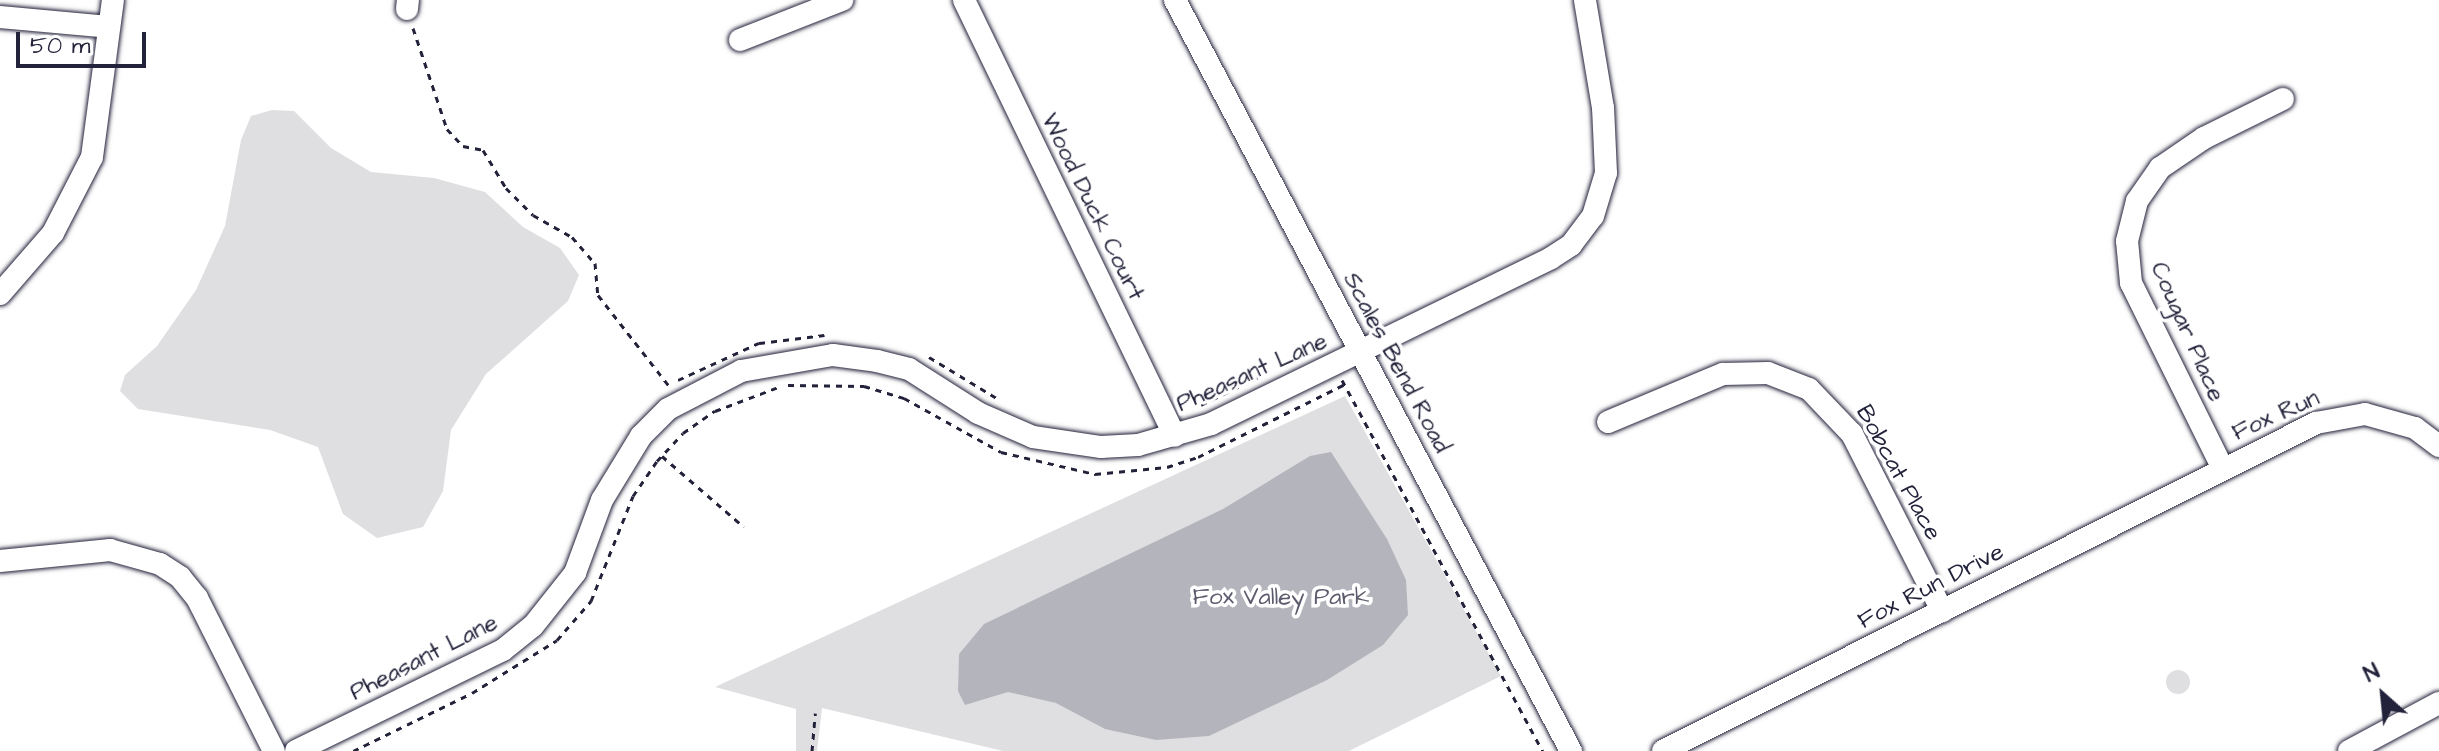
<!DOCTYPE html>
<style>
body{margin:0}
#map{position:relative;width:2439px;height:751px;overflow:hidden;background:#fff;font-family:"Architects Daughter",sans-serif}
div>[style]{position:absolute}
[style*='--x']{left:calc(var(--x)*1px);top:calc(var(--y)*1px);width:calc(var(--w)*1px);rotate:calc(var(--a)*1deg)}
.green>*{inset:0;background:#dfdfe2}
.round{border-radius:50%}
.water>*{inset:0;background:#b4b4bc}
.path>*{height:3px;margin-top:-1.5px;transform-origin:0;background:repeating-linear-gradient(90deg,#22223b 0 6px,transparent 0 12px)}
.roads{filter:drop-shadow(0 0 2px #22223b) drop-shadow(0 0 2px #22223b)}
.minor>*{height:22px;margin:-11px;padding:0 11px;transform-origin:11px;border-radius:11px;background:#fff}
span{translate:-50% -50%;white-space:nowrap;text-align:center;line-height:1.15;-webkit-text-stroke:7px #fff;paint-order:stroke}
.street-label{font-size:24px;color:#22223b}
.park-label{font-size:24px;color:#5b5b6d}
.north{position:absolute;left:2343px;top:655px;width:80px;height:80px;-webkit-text-stroke:6px #fff;paint-order:stroke;rotate:333deg;font-size:22px;font-weight:700;line-height:32px;text-align:center;color:#22223b}
.north::after{content:'';display:block;margin:auto;width:28px;height:36px;background:#22223b;clip-path:polygon(50% 0,100% 100%,50% 72%,0 100%)}
.scale{position:absolute;left:16px;top:32px;width:130px;height:36px;box-sizing:border-box;border:4px solid #22223b;border-top:0;padding-left:10px;font-size:24px;line-height:28px;white-space:nowrap;color:#22223b;-webkit-text-stroke:6px #fff;paint-order:stroke}
</style>
<div id="map">
<div class="green">
<div style="clip-path:polygon(272px 110px,294px 111px,331px 148px,371px 172px,434px 178px,485px 192px,523px 227px,560px 248px,579px 275px,568px 301px,486px 374px,451px 430px,443px 491px,423px 527px,377px 538px,343px 514px,318px 447px,270px 430px,138px 409px,120px 391px,125px 375px,157px 346px,196px 290px,225px 226px,241px 140px,251px 116px)"></div>
<div style="clip-path:polygon(1345px 396px,1501px 676px,1349px 751px,1003px 751px,822px 708px,817px 751px,796px 751px,796px 709px,715px 687px)"></div>
<div class="round" style="left:2166px;top:670px;width:24px;height:24px"></div>
</div>
<div class="water">
<div style="clip-path:polygon(1331px 452px,1387px 539px,1406px 580px,1408px 615px,1383px 645px,1327px 680px,1209px 736px,1156px 740px,1105px 729px,1056px 703px,1008px 692px,965px 705px,958px 691px,959px 654px,984px 624px,1223px 509px,1310px 456px)"></div>
</div>
<div class="path">
<div style="--x:413;--y:28;--w:107;--a:71.4"></div>
<div style="--x:447;--y:129;--w:23;--a:47"></div>
<div style="--x:463;--y:146;--w:20;--a:11"></div>
<div style="--x:483;--y:150;--w:44;--a:58.8"></div>
<div style="--x:506;--y:188;--w:38;--a:45"></div>
<div style="--x:533;--y:215;--w:45;--a:29.4"></div>
<div style="--x:572;--y:237;--w:35;--a:49"></div>
<div style="--x:595;--y:263;--w:32;--a:85"></div>
<div style="--x:598;--y:295;--w:115;--a:52"></div>
<div style="--x:929;--y:357;--w:81;--a:31.3"></div>
<div style="--x:678;--y:380;--w:89;--a:-24.6"></div>
<div style="--x:759;--y:343;--w:66;--a:-6.9"></div>
<div style="--x:1342;--y:380;--w:422;--a:61.6"></div>
<div style="--x:788;--y:385;--w:76;--a:0.8"></div>
<div style="--x:864;--y:386;--w:42;--a:16.7"></div>
<div style="--x:904;--y:398;--w:111;--a:29.1"></div>
<div style="--x:1001;--y:452;--w:97;--a:13.2"></div>
<div style="--x:1095;--y:474;--w:72;--a:-5.6"></div>
<div style="--x:1167;--y:467;--w:33;--a:-18"></div>
<div style="--x:1198;--y:457;--w:164;--a:-26.4"></div>
<div style="--x:1201;--y:405;--w:64;--a:-25.8"></div>
<div style="--x:662;--y:456;--w:108;--a:40.9"></div>
<div style="--x:353;--y:751;--w:132;--a:-26"></div>
<div style="--x:472;--y:693;--w:100;--a:-31.9"></div>
<div style="--x:557;--y:640;--w:52;--a:-48.9"></div>
<div style="--x:591;--y:601;--w:113;--a:-68.2"></div>
<div style="--x:633;--y:496;--w:42;--a:-55.6"></div>
<div style="--x:657;--y:461;--w:38;--a:-47"></div>
<div style="--x:683;--y:433;--w:39;--a:-35"></div>
<div style="--x:715;--y:411;--w:71;--a:-20.7"></div>
<div style="--x:812;--y:751;--w:38;--a:-85"></div>
</div>
<div class="roads">
<div class="minor">
<div style="--x:964;--y:0;--w:484;--a:64.2"></div>
<div style="--x:1175;--y:0;--w:849;--a:62.2"></div>
<div style="--x:407;--y:9;--w:9;--a:-84"></div>
<div style="--x:0;--y:17;--w:109;--a:5.2"></div>
<div style="--x:740;--y:40;--w:110;--a:-21.4"></div>
<div style="--x:0;--y:294;--w:81;--a:-49"></div>
<div style="--x:53;--y:233;--w:85;--a:-62.8"></div>
<div style="--x:92;--y:157;--w:158;--a:-82.4"></div>
<div style="--x:1608;--y:422;--w:125;--a:-22.7"></div>
<div style="--x:1723;--y:374;--w:45;--a:-1.3"></div>
<div style="--x:1768;--y:373;--w:44;--a:21.3"></div>
<div style="--x:1809;--y:389;--w:62;--a:46.3"></div>
<div style="--x:1852;--y:434;--w:199;--a:63"></div>
<div style="--x:2223;--y:469;--w:208;--a:-116.3"></div>
<div style="--x:2131;--y:283;--w:42;--a:-95.4"></div>
<div style="--x:2127;--y:241;--w:41;--a:-76"></div>
<div style="--x:2137;--y:201;--w:40;--a:-55.1"></div>
<div style="--x:2160;--y:168;--w:53;--a:-34.3"></div>
<div style="--x:2204;--y:138;--w:88;--a:-26.3"></div>
<div style="--x:0;--y:561;--w:111;--a:-5.7"></div>
<div style="--x:110;--y:550;--w:52;--a:15.6"></div>
<div style="--x:160;--y:564;--w:24;--a:33"></div>
<div style="--x:180;--y:577;--w:27;--a:51"></div>
<div style="--x:197;--y:598;--w:171;--a:63.3"></div>
<div style="--x:296;--y:751;--w:230;--a:-26"></div>
<div style="--x:503;--y:650;--w:38;--a:-39"></div>
<div style="--x:533;--y:626;--w:68;--a:-51.6"></div>
<div style="--x:575;--y:573;--w:78;--a:-69.7"></div>
<div style="--x:602;--y:500;--w:75;--a:-58.6"></div>
<div style="--x:641;--y:436;--w:38;--a:-45"></div>
<div style="--x:668;--y:409;--w:82;--a:-27.5"></div>
<div style="--x:741;--y:371;--w:93;--a:-9.9"></div>
<div style="--x:833;--y:355;--w:44;--a:7.8"></div>
<div style="--x:877;--y:361;--w:33;--a:14"></div>
<div style="--x:909;--y:369;--w:82;--a:32.5"></div>
<div style="--x:978;--y:413;--w:60;--a:23.6"></div>
<div style="--x:1033;--y:437;--w:69;--a:8.4"></div>
<div style="--x:1101;--y:447;--w:37;--a:-3"></div>
<div style="--x:1138;--y:445;--w:76;--a:-16"></div>
<div style="--x:1211;--y:424;--w:378;--a:-26"></div>
<div style="--x:1551;--y:258;--w:24;--a:-33"></div>
<div style="--x:1571;--y:245;--w:36;--a:-53"></div>
<div style="--x:1593;--y:216;--w:45;--a:-73.2"></div>
<div style="--x:1606;--y:173;--w:65;--a:-92.6"></div>
<div style="--x:1603;--y:108;--w:109;--a:-99.5"></div>
<div style="--x:1663;--y:751;--w:731;--a:-26.67"></div>
<div style="--x:2316;--y:423;--w:50;--a:-10.4"></div>
<div style="--x:2365;--y:414;--w:52;--a:15.6"></div>
<div style="--x:2415;--y:428;--w:30;--a:37"></div>
<div style="--x:2349;--y:751;--w:102;--a:-28.1"></div>
</div>
</div>
<div class="street-label">
<span style="left:1092px;top:207px;rotate:64deg">Wood Duck Court</span>
<span style="left:2187px;top:332px;rotate:66deg">Cougar Place</span>
<span style="left:1396px;top:363px;rotate:62deg">Scales Bend Road</span>
<span style="left:1252px;top:373px;rotate:-24deg">Pheasant Lane</span>
<span style="left:2276px;top:416px;rotate:-24deg">Fox Run</span>
<span style="left:1898px;top:473px;rotate:61deg">Bobcat Place</span>
<span style="left:1931px;top:587px;rotate:-27deg">Fox Run Drive</span>
<span style="left:424px;top:658px;rotate:-27deg">Pheasant Lane</span>
</div>
<div class="park-label">
<span style="left:1281px;top:598px">Fox Valley Park</span>
</div>
<div class="north">N</div>
<div class="scale">50 m</div>
</div>
